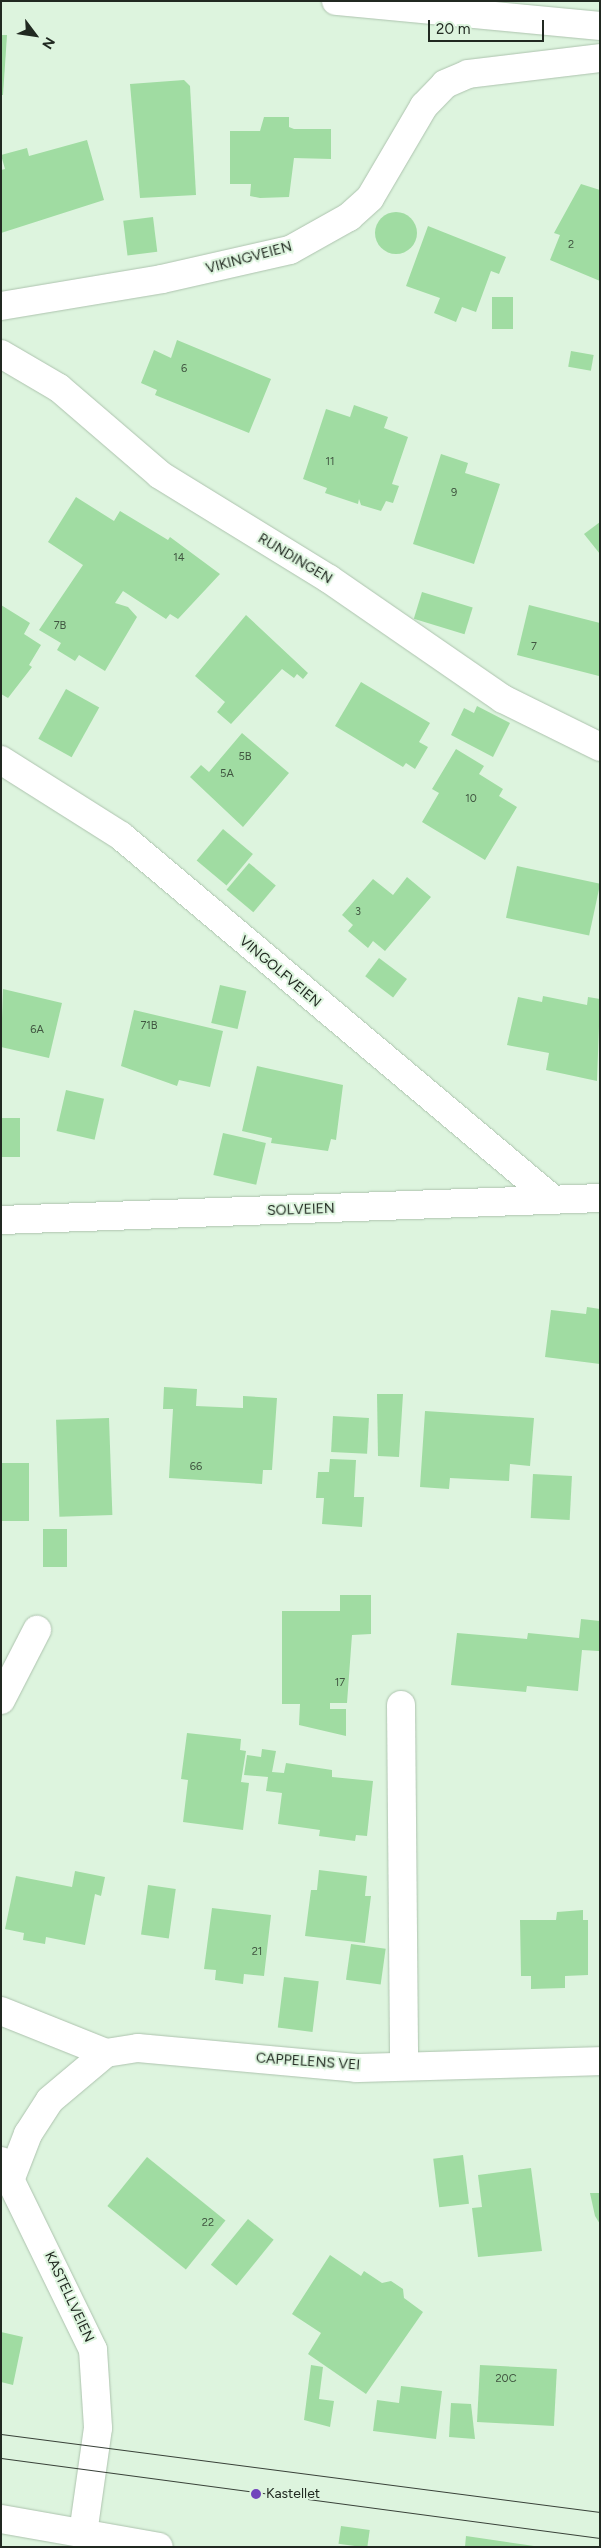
<!DOCTYPE html>
<style>
body{margin:0}
#map{position:relative;width:601px;height:2548px;overflow:hidden;background:#ddf4de;font-family:Figtree,sans-serif}
div>[style]{position:absolute}
[style*='--x']{left:calc(var(--x)*1px);top:calc(var(--y)*1px);width:calc(var(--w)*1px);rotate:calc(var(--a)*1deg)}
.building>*{inset:0;background:#a0dca2;transform-origin:0 0}
.round{border-radius:50%}
.roads{filter:drop-shadow(0 0 1px #adc3ae) drop-shadow(0 0 1px #adc3ae)}
.minor>*{height:28px;margin:-14px;padding:0 14px;transform-origin:14px;border-radius:14px;background:#fff}
.major>*{height:28px;margin:-14px;padding:0 14px;transform-origin:14px;border-radius:14px;background:#fff}
.tram>*{height:1px;margin:-0.5px;padding:0 0.5px;transform-origin:0.5px;border-radius:0.5px;background:#394239}
.dots>*{width:14px;height:14px;translate:-50% -50%;box-sizing:border-box;border:2px solid #ddf4de;border-radius:50%}
span{translate:-50% -50%;white-space:nowrap;text-align:center;line-height:1.15;-webkit-text-stroke:4px #ddf4de;paint-order:stroke}
.number-label{font-size:11px;color:#415641}
.number-label span{-webkit-text-stroke-width:0}
.street-label{font-size:14px;color:#212921}
.poi-label{font-size:14px;color:#212921}
.left{translate:0 -50%;text-align:left}
.frame{position:absolute;inset:0;border:2px solid #212921;pointer-events:none}
.north{position:absolute;left:10px;top:10px;width:50px;height:50px;-webkit-text-stroke:4px #ddf4de;paint-order:stroke;rotate:121deg;font-size:14px;font-weight:700;line-height:20px;text-align:center;color:#212921}
.north::after{content:'';display:block;margin:auto;width:18px;height:22px;background:#212921;clip-path:polygon(50% 0,100% 100%,50% 72%,0 100%)}
.scale{position:absolute;left:428px;top:20px;width:116px;height:22px;box-sizing:border-box;border:2px solid #212921;border-top:0;padding-left:6px;font-size:15px;line-height:18px;white-space:nowrap;color:#212921;-webkit-text-stroke:4px #ddf4de;paint-order:stroke}
</style>
<div id="map">
<div class="building">
<div style="clip-path:polygon(1px 35px,7px 35px,3px 95px,1px 95px)"></div>
<div style="clip-path:polygon(184px 80px,190px 86px,196px 195px,140px 198px,130px 84px)"></div>
<div style="clip-path:polygon(264px 117px,289px 117px,289px 127px,294px 129px,331px 129px,331px 159px,294px 158px,289px 197px,260px 198px,250px 196px,251px 184px,230px 184px,230px 131px,260px 131px)"></div>
<div style="clip-path:polygon(87px 140px,104px 200px,1px 233px,1px 170px,5px 169px,1px 155px,27px 148px,29px 156px)"></div>
<div style="clip-path:polygon(581px 184px,600px 190px,600px 281px,550px 260px,560px 235px,554px 233px)"></div>
<div class="round" style="left:375px;top:212px;width:42px;height:42px"></div>
<div style="left:153px;top:217px;width:35px;height:30px;rotate:83deg"></div>
<div style="clip-path:polygon(428px 226px,506px 257px,499px 274px,491px 271px,476px 312px,462px 307px,456px 322px,434px 313px,440px 298px,406px 286px)"></div>
<div style="left:492px;top:297px;width:21px;height:32px"></div>
<div style="clip-path:polygon(177px 340px,271px 379px,249px 433px,155px 395px,157px 390px,141px 383px,154px 350px,171px 358px)"></div>
<div style="left:571px;top:351px;width:23px;height:16px;rotate:10deg"></div>
<div style="clip-path:polygon(354px 405px,388px 417px,384px 428px,408px 437px,392px 484px,399px 486px,393px 503px,386px 501px,381px 511px,361px 505px,359px 499px,358px 504px,325px 493px,327px 488px,303px 479px,326px 409px,350px 417px)"></div>
<div style="clip-path:polygon(441px 454px,468px 463px,465px 473px,500px 484px,474px 564px,413px 544px)"></div>
<div style="clip-path:polygon(76px 497px,114px 521px,120px 511px,168px 540px,170px 537px,220px 574px,178px 619px,170px 614px,166px 619px,123px 591px,115px 603px,128px 607px,137px 617px,105px 671px,79px 655px,75px 661px,57px 650px,61px 643px,39px 630px,83px 565px,48px 542px)"></div>
<div style="clip-path:polygon(600px 522px,600px 554px,584px 534px)"></div>
<div style="left:422px;top:592px;width:53px;height:28px;rotate:17deg"></div>
<div style="clip-path:polygon(1px 605px,30px 623px,24px 634px,41px 645px,29px 665px,32px 667px,8px 698px,1px 694px)"></div>
<div style="clip-path:polygon(529px 605px,600px 623px,599px 676px,517px 655px)"></div>
<div style="clip-path:polygon(246px 615px,308px 673px,303px 679px,297px 674px,294px 678px,282px 669px,231px 724px,217px 712px,225px 702px,195px 676px)"></div>
<div style="clip-path:polygon(361px 682px,430px 723px,419px 742px,428px 747px,415px 769px,406px 763px,403px 767px,335px 726px)"></div>
<div style="left:66px;top:689px;width:38px;height:57px;rotate:29deg"></div>
<div style="clip-path:polygon(477px 706px,510px 723px,493px 757px,451px 735px,464px 708px,474px 713px)"></div>
<div style="clip-path:polygon(242px 733px,289px 773px,243px 827px,190px 777px,201px 765px,209px 772px)"></div>
<div style="clip-path:polygon(456px 749px,484px 766px,479px 774px,503px 789px,499px 796px,517px 807px,485px 860px,422px 822px,439px 793px,432px 789px)"></div>
<div style="left:223px;top:829px;width:39px;height:41px;rotate:40deg"></div>
<div style="left:249px;top:863px;width:35px;height:35px;rotate:40deg"></div>
<div style="left:517px;top:866px;width:85px;height:53px;rotate:12deg"></div>
<div style="clip-path:polygon(407px 877px,431px 897px,385px 951px,373px 941px,368px 948px,348px 931px,353px 925px,342px 915px,373px 879px,393px 895px)"></div>
<div style="left:379px;top:958px;width:35px;height:23px;rotate:37deg"></div>
<div style="left:220px;top:985px;width:27px;height:39px;rotate:13deg"></div>
<div style="clip-path:polygon(3px 989px,62px 1003px,49px 1058px,1px 1047px)"></div>
<div style="clip-path:polygon(543px 996px,587px 1005px,588px 997px,600px 999px,597px 1081px,546px 1070px,549px 1053px,507px 1045px,518px 997px,542px 1002px)"></div>
<div style="clip-path:polygon(134px 1010px,223px 1031px,210px 1087px,179px 1080px,177px 1086px,121px 1066px)"></div>
<div style="clip-path:polygon(257px 1066px,343px 1085px,336px 1140px,331px 1139px,328px 1151px,271px 1143px,272px 1138px,242px 1131px)"></div>
<div style="left:66px;top:1090px;width:39px;height:42px;rotate:13deg"></div>
<div style="left:1px;top:1118px;width:19px;height:39px"></div>
<div style="left:223px;top:1133px;width:44px;height:43px;rotate:13deg"></div>
<div style="clip-path:polygon(587px 1307px,600px 1309px,600px 1364px,545px 1357px,551px 1310px,586px 1314px)"></div>
<div style="clip-path:polygon(164px 1387px,197px 1389px,196px 1406px,243px 1408px,243px 1396px,277px 1398px,272px 1470px,263px 1470px,262px 1484px,169px 1478px,173px 1409px,163px 1409px)"></div>
<div style="clip-path:polygon(377px 1394px,403px 1394px,399px 1457px,378px 1456px)"></div>
<div style="clip-path:polygon(425px 1411px,534px 1418px,530px 1466px,510px 1464px,509px 1481px,450px 1478px,449px 1489px,420px 1487px)"></div>
<div style="left:333px;top:1416px;width:36px;height:36px;rotate:3deg"></div>
<div style="left:109px;top:1418px;width:97px;height:53px;rotate:88deg"></div>
<div style="clip-path:polygon(330px 1459px,356px 1460px,354px 1497px,364px 1497px,362px 1527px,322px 1524px,324px 1498px,316px 1498px,318px 1472px,329px 1472px)"></div>
<div style="left:1px;top:1463px;width:28px;height:58px"></div>
<div style="left:533px;top:1474px;width:39px;height:44px;rotate:3deg"></div>
<div style="left:43px;top:1529px;width:24px;height:38px"></div>
<div style="clip-path:polygon(340px 1595px,371px 1595px,371px 1634px,352px 1635px,347px 1703px,330px 1703px,330px 1709px,346px 1709px,346px 1736px,299px 1725px,300px 1704px,282px 1704px,282px 1611px,340px 1611px)"></div>
<div style="clip-path:polygon(581px 1619px,600px 1621px,600px 1642px,599px 1651px,582px 1650px,578px 1691px,527px 1686px,526px 1692px,451px 1685px,457px 1633px,527px 1639px,528px 1633px,579px 1638px)"></div>
<div style="clip-path:polygon(187px 1733px,241px 1739px,240px 1750px,246px 1751px,241px 1782px,249px 1783px,243px 1830px,183px 1822px,188px 1780px,181px 1779px)"></div>
<div style="clip-path:polygon(262px 1749px,276px 1751px,272px 1772px,284px 1773px,286px 1763px,332px 1770px,332px 1777px,373px 1781px,367px 1836px,356px 1835px,355px 1841px,319px 1836px,320px 1830px,278px 1824px,282px 1793px,266px 1791px,268px 1777px,244px 1775px,247px 1755px,261px 1757px)"></div>
<div style="clip-path:polygon(319px 1870px,367px 1876px,365px 1896px,371px 1896px,365px 1943px,305px 1936px,311px 1890px,317px 1890px)"></div>
<div style="clip-path:polygon(75px 1871px,105px 1877px,101px 1896px,95px 1894px,85px 1945px,46px 1937px,45px 1944px,23px 1940px,24px 1933px,5px 1929px,16px 1876px,72px 1887px)"></div>
<div style="left:148px;top:1885px;width:28px;height:50px;rotate:8deg"></div>
<div style="clip-path:polygon(212px 1908px,271px 1915px,264px 1976px,244px 1974px,243px 1984px,215px 1980px,216px 1970px,204px 1969px)"></div>
<div style="clip-path:polygon(583px 1910px,583px 1920px,588px 1920px,588px 1975px,565px 1976px,565px 1988px,531px 1989px,531px 1976px,521px 1976px,520px 1920px,556px 1920px,557px 1912px)"></div>
<div style="left:351px;top:1944px;width:35px;height:36px;rotate:8deg"></div>
<div style="left:284px;top:1977px;width:35px;height:51px;rotate:7deg"></div>
<div style="left:463px;top:2155px;width:49px;height:30px;rotate:83deg"></div>
<div style="left:147px;top:2157px;width:101px;height:63px;rotate:39deg"></div>
<div style="clip-path:polygon(531px 2168px,542px 2251px,478px 2257px,472px 2208px,482px 2207px,478px 2175px)"></div>
<div style="clip-path:polygon(590px 2193px,600px 2193px,600px 2224px,595px 2216px)"></div>
<div style="left:248px;top:2219px;width:33px;height:59px;rotate:39deg"></div>
<div style="clip-path:polygon(330px 2255px,361px 2276px,364px 2271px,382px 2283px,391px 2281px,403px 2289px,404px 2298px,423px 2312px,366px 2394px,308px 2354px,321px 2333px,292px 2314px)"></div>
<div style="clip-path:polygon(1px 2332px,23px 2337px,13px 2385px,1px 2382px)"></div>
<div style="clip-path:polygon(311px 2365px,323px 2367px,319px 2399px,334px 2401px,330px 2427px,304px 2420px)"></div>
<div style="left:480px;top:2365px;width:77px;height:57px;rotate:3deg"></div>
<div style="clip-path:polygon(401px 2386px,442px 2391px,436px 2439px,373px 2431px,377px 2400px,399px 2403px)"></div>
<div style="clip-path:polygon(451px 2403px,471px 2404px,475px 2439px,449px 2437px)"></div>
<div style="left:341px;top:2526px;width:29px;height:18px;rotate:8deg"></div>
<div style="clip-path:polygon(466px 2536px,534px 2546px,534px 2547px,465px 2547px)"></div>
</div>
<div class="roads">
<div class="minor">
<div style="--x:336;--y:1;--w:265;--a:5.4"></div>
<div style="--x:1;--y:306;--w:163;--a:-9.5"></div>
<div style="--x:162;--y:279;--w:131;--a:-12.8"></div>
<div style="--x:290;--y:250;--w:68;--a:-29.2"></div>
<div style="--x:349;--y:217;--w:28;--a:-42"></div>
<div style="--x:370;--y:198;--w:107;--a:-59.6"></div>
<div style="--x:424;--y:106;--w:30;--a:-46"></div>
<div style="--x:445;--y:84;--w:25;--a:-23"></div>
<div style="--x:468;--y:74;--w:133;--a:-6.9"></div>
<div style="--x:1;--y:354;--w:67;--a:30.4"></div>
<div style="--x:59;--y:388;--w:133;--a:40.7"></div>
<div style="--x:160;--y:475;--w:198;--a:31.6"></div>
<div style="--x:329;--y:579;--w:211;--a:34.6"></div>
<div style="--x:503;--y:699;--w:108;--a:26.3"></div>
<div style="--x:1;--y:760;--w:142;--a:32.3"></div>
<div style="--x:121;--y:836;--w:561;--a:40.08"></div>
<div style="--x:1;--y:1220;--w:599;--a:-2.1"></div>
<div style="--x:1;--y:1700;--w:79;--a:-62.8"></div>
<div style="--x:401;--y:1705;--w:360;--a:89.5"></div>
<div style="--x:1;--y:2011;--w:113;--a:21.8"></div>
<div style="--x:106;--y:2053;--w:32;--a:-9"></div>
<div style="--x:138;--y:2048;--w:219;--a:5.2"></div>
<div style="--x:356;--y:2068;--w:244;--a:-1.6"></div>
<div style="--x:1;--y:2161;--w:210;--a:64"></div>
<div style="--x:93;--y:2350;--w:78;--a:86.3"></div>
<div style="--x:98;--y:2428;--w:106;--a:98.1"></div>
<div style="--x:11;--y:2178;--w:47;--a:-68.9"></div>
<div style="--x:28;--y:2134;--w:40;--a:-57.1"></div>
<div style="--x:50;--y:2100;--w:73;--a:-40"></div>
</div>
<div class="major">
<div style="--x:1;--y:2519;--w:160;--a:10"></div>
</div>
</div>
<div class="tram">
<div style="--x:1;--y:2434;--w:604;--a:7.42"></div>
<div style="--x:1;--y:2458;--w:604;--a:7.61"></div>
</div>
<div class="dots">
<div style="left:256px;top:2494px;background:#7144bc"></div>
</div>
<div class="number-label">
<span style="left:571px;top:245px">2</span>
<span style="left:184px;top:369px">6</span>
<span style="left:330px;top:462px">11</span>
<span style="left:454px;top:493px">9</span>
<span style="left:179px;top:558px">14</span>
<span style="left:60px;top:626px">7B</span>
<span style="left:534px;top:647px">7</span>
<span style="left:245px;top:757px">5B</span>
<span style="left:227px;top:774px">5A</span>
<span style="left:471px;top:799px">10</span>
<span style="left:358px;top:912px">3</span>
<span style="left:149px;top:1026px">71B</span>
<span style="left:37px;top:1030px">6A</span>
<span style="left:196px;top:1467px">66</span>
<span style="left:340px;top:1683px">17</span>
<span style="left:257px;top:1952px">21</span>
<span style="left:208px;top:2223px">22</span>
<span style="left:506px;top:2379px">20C</span>
</div>
<div class="street-label">
<span style="left:249px;top:258px;rotate:-15deg">VIKINGVEIEN</span>
<span style="left:295px;top:559px;rotate:31deg">RUNDINGEN</span>
<span style="left:280px;top:972px;rotate:40deg">VINGOLFVEIEN</span>
<span style="left:301px;top:1210px;rotate:-2deg">SOLVEIEN</span>
<span style="left:308px;top:2062px;rotate:4deg">CAPPELENS VEI</span>
<span style="left:69px;top:2297px;rotate:65deg">KASTELLVEIEN</span>
</div>
<div class="poi-label">
<span class="left" style="left:266px;top:2494px">Kastellet</span>
</div>
<div class="frame"></div>
<div class="north">N</div>
<div class="scale">20 m</div>
</div>
